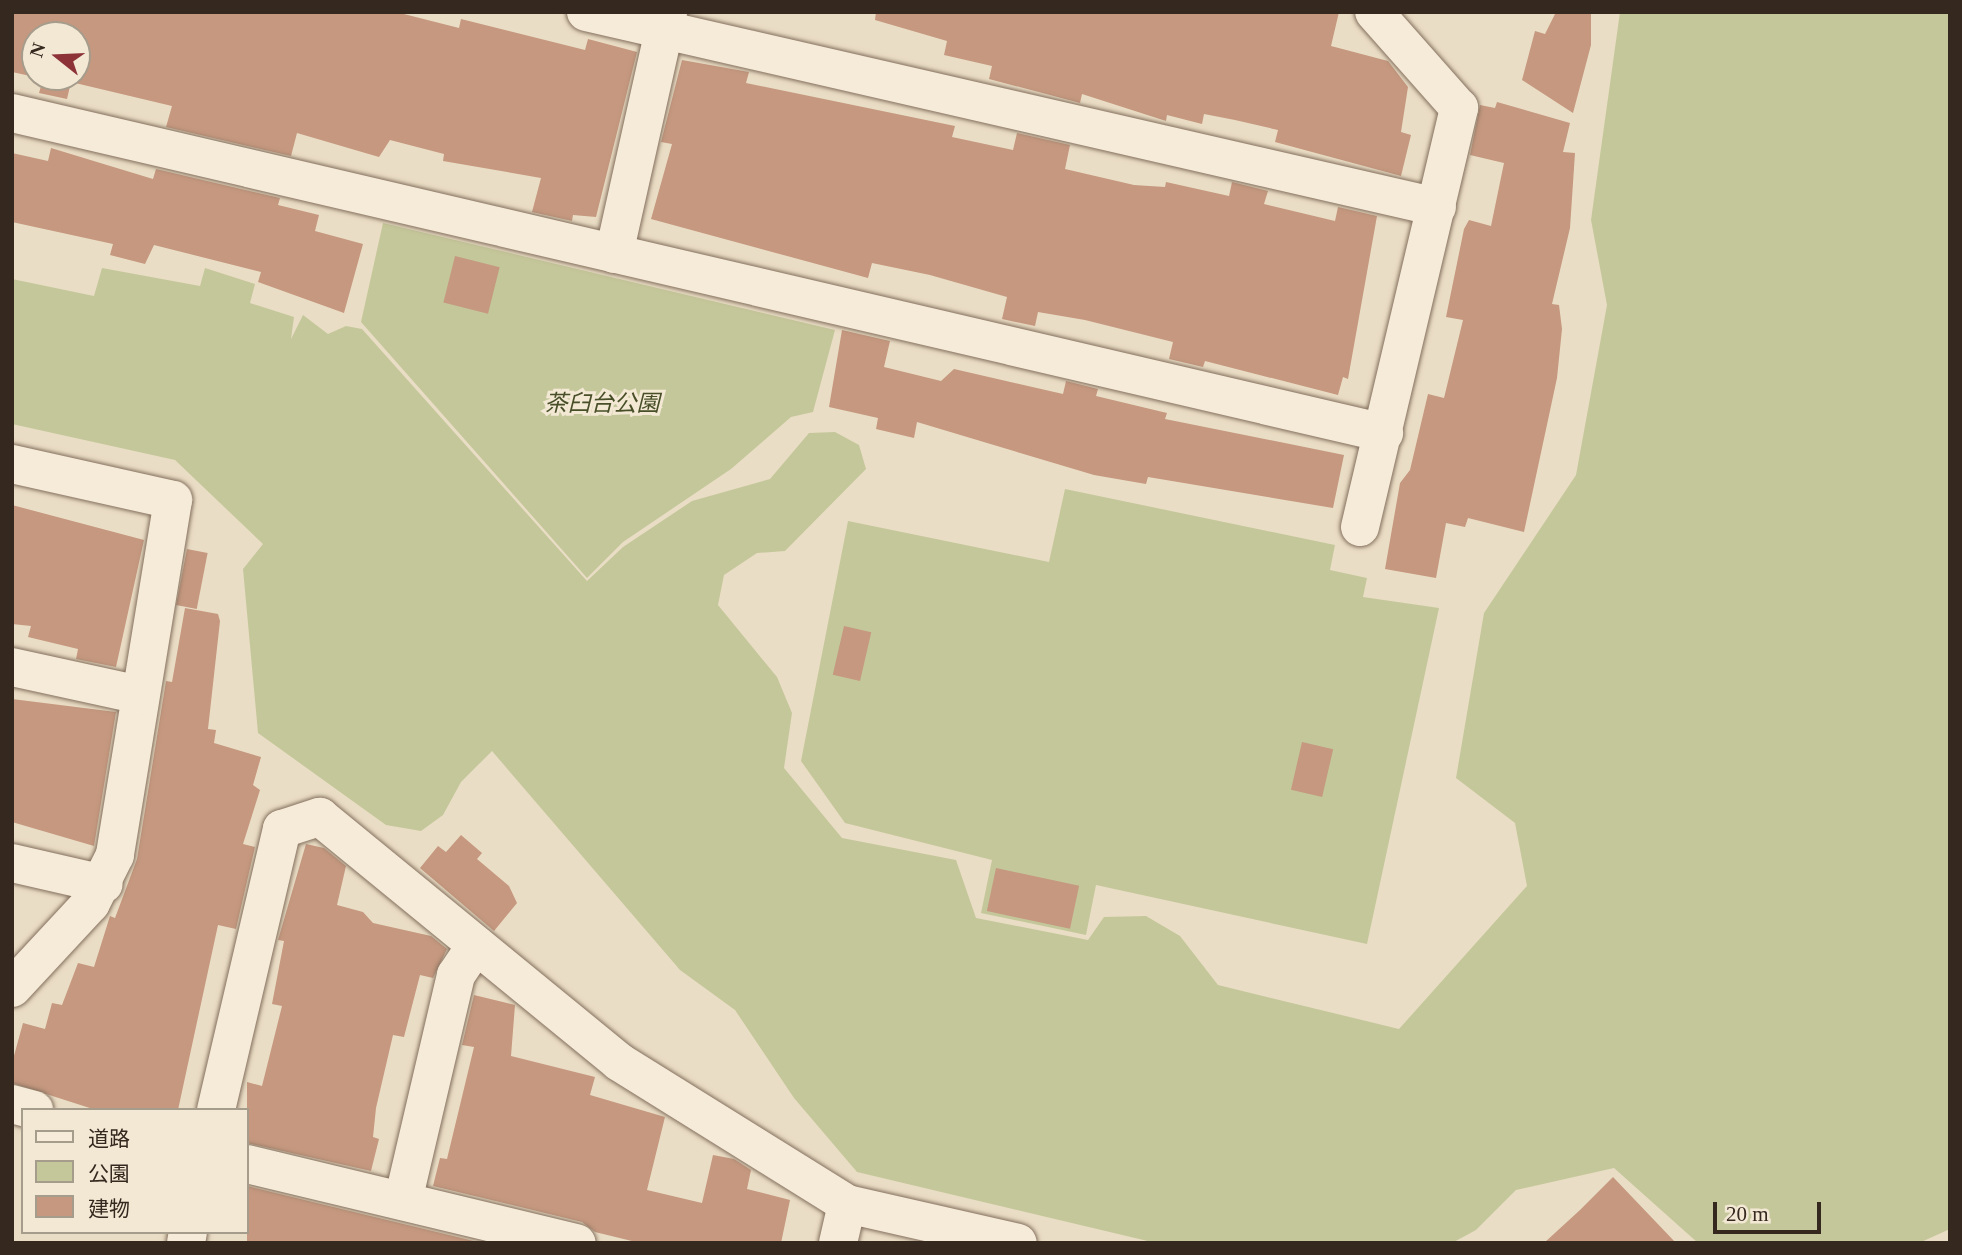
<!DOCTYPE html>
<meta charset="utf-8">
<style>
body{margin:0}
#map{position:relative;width:1962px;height:1255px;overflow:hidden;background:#eaddc5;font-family:"Times New Roman","Noto Sans JP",serif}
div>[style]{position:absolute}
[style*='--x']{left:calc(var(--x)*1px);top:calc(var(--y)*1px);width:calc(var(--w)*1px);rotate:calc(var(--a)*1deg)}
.green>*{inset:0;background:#c4c79a}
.building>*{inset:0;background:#c5987f;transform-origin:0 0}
.roads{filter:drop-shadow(0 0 2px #836f5d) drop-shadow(0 0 2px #836f5d)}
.street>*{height:38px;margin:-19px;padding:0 19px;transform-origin:19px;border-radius:19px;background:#f5ebd8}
span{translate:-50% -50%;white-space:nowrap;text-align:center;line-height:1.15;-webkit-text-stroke:6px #f2e8d4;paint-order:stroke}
.park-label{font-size:23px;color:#484f28;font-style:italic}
.frame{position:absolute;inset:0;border:14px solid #35291f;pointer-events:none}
.legend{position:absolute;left:21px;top:1108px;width:228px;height:126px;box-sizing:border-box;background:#f2e8d4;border:2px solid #a69c8c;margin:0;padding:9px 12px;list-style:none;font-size:21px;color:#35291f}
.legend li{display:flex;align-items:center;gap:14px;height:35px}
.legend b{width:35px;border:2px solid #a69c8c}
.north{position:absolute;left:21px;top:21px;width:70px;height:70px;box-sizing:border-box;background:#f2e8d4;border:2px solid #a69c8c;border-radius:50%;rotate:288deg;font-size:19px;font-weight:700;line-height:28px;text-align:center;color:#35291f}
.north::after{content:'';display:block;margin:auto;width:24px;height:32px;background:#8d3338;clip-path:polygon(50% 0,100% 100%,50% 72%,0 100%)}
.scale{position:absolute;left:1713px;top:1202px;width:108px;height:32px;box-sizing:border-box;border:4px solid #35291f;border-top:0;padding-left:9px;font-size:21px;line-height:24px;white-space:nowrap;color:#35291f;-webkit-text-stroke:5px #f2e8d4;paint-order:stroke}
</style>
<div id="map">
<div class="green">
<div style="clip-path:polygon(1620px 12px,1950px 12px,1950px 1229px,1919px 1243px,1698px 1243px,1614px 1168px,1516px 1190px,1476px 1230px,1452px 1243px,1156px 1243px,857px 1172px,794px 1098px,735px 1010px,680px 970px,492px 751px,461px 782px,443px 815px,421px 831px,386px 825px,258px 733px,243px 569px,263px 544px,175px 460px,12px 424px,12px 279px,94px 296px,102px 268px,200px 286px,205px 268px,255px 284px,250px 303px,294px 317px,291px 339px,303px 315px,328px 334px,346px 326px,362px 329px,587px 581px,623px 547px,692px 501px,770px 479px,809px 433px,835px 432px,859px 445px,866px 469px,785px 551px,757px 553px,724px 575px,718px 605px,777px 677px,792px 713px,784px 768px,842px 838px,956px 860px,976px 918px,1088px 940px,1104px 917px,1146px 916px,1180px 936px,1218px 985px,1399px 1029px,1527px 886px,1515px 823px,1456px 778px,1484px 613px,1576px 475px,1607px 305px,1591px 220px)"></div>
<div style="clip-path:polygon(383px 223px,835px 330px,813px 412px,791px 417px,731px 469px,623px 542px,587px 578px,361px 322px)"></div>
<div style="clip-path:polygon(1065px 489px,1335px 545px,1330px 570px,1367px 578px,1363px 597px,1439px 608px,1367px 944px,1096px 885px,1086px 935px,981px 913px,992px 860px,845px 823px,801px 761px,848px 521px,1049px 562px)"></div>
</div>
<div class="building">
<div style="clip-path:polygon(12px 12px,396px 12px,459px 28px,461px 19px,585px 50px,588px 39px,637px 52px,596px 217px,573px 215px,572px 221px,532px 212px,541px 178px,443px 161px,444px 154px,390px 140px,379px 157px,297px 133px,291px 156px,166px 127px,172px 106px,71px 82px,67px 99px,39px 93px,43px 79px,35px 77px,77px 77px,77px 35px,35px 35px,35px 77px,12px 72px)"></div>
<div style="clip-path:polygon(876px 12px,1339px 12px,1331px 46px,1388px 61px,1408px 87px,1401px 132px,1411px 135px,1401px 176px,1275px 142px,1278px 130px,1235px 120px,1204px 114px,1202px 124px,1167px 115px,1166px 121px,1082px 94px,1080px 103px,989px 79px,992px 66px,944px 55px,947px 41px,875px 20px)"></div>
<div style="clip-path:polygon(1556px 12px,1591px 12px,1591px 45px,1573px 113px,1522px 80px,1535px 31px,1545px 34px)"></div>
<div style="clip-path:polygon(682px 60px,749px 72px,746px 83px,955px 126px,952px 137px,1013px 150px,1017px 133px,1070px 145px,1065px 169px,1134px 185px,1165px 187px,1166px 182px,1229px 196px,1232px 182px,1268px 191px,1264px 204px,1335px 221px,1338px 207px,1377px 216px,1348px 379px,1343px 377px,1338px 395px,1205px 361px,1203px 367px,1169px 359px,1173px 342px,1085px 320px,1038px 312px,1035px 326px,1002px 319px,1007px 297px,930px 275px,872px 263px,868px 278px,651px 219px,672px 144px,661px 142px)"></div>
<div style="clip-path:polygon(1497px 102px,1570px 123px,1563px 152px,1575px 153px,1570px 228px,1552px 304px,1559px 305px,1562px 329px,1557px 378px,1524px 532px,1468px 518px,1465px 527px,1446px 523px,1436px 578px,1385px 569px,1400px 483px,1410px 470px,1428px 394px,1444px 398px,1463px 320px,1446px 317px,1464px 229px,1469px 220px,1491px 226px,1504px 163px,1470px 155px,1480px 105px,1495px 108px)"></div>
<div style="clip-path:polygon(51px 148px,153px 179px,156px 169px,280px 198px,278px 205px,319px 215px,315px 231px,363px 244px,344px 313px,258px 282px,261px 272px,154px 245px,145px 264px,110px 255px,113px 244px,12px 222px,12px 153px,48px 161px)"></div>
<div style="left:455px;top:256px;width:46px;height:48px;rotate:14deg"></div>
<div style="clip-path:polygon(842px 330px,890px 341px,884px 367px,941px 381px,954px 369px,1063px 394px,1066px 381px,1098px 389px,1096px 396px,1167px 413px,1165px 419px,1344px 455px,1333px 508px,1148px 477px,1146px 484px,1094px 475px,917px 422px,914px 438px,876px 429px,878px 418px,829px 407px)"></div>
<div style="clip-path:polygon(12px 505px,144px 540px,116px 667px,76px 659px,78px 649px,28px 637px,31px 626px,12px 624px)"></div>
<div style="left:187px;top:549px;width:21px;height:57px;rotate:11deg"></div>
<div style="clip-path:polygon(185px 608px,218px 614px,220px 621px,208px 729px,216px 730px,214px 743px,261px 757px,253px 785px,260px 790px,243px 844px,255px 847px,236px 929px,218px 925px,178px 1110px,96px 1110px,12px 1083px,12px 1063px,23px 1023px,45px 1029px,52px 1003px,62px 1005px,78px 963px,94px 967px,110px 916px,115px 918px,137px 859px,166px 681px,172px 682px)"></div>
<div style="left:844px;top:626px;width:28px;height:50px;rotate:13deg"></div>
<div style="clip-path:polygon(12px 699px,116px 712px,94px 846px,12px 822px)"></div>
<div style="left:1302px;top:742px;width:32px;height:49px;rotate:13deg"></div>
<div style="clip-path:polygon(461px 835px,482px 853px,477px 859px,509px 886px,517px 903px,494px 931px,420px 868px,438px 846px,446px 852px)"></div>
<div style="clip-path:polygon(306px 844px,324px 848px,346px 866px,337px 905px,363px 912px,373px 923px,431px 936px,447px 949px,433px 978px,420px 975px,404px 1037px,393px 1035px,376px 1108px,373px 1137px,379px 1139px,371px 1171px,247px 1143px,247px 1082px,262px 1086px,282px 1006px,272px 1004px,284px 941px,278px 940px)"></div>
<div style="left:996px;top:868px;width:85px;height:44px;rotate:12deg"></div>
<div style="clip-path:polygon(474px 995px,515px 1005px,511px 1056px,595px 1077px,590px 1095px,665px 1117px,647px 1190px,702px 1203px,713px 1155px,734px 1159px,751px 1170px,747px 1189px,790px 1200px,781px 1243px,640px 1243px,595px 1232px,582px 1222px,433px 1186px,440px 1158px,447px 1159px,474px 1047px,462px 1045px)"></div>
<div style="clip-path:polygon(1613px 1177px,1676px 1243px,1544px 1243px,1580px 1210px)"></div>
<div style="clip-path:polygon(247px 1186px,482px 1243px,247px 1243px)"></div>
</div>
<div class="roads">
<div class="street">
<div style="--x:586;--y:12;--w:873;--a:12.91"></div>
<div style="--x:12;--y:113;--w:1409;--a:13.13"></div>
<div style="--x:614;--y:254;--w:248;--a:-77.4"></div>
<div style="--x:12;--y:464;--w:165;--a:12.6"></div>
<div style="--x:173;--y:500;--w:360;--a:99.3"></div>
<div style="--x:115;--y:855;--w:54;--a:116.6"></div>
<div style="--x:91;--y:903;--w:116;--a:132.9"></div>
<div style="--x:1360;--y:527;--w:431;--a:-76.7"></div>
<div style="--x:1459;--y:108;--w:128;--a:-131.5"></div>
<div style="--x:12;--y:667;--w:131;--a:12.3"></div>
<div style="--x:12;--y:863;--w:94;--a:12.9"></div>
<div style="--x:12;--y:1104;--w:23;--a:15"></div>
<div style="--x:216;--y:1110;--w:289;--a:-76.8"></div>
<div style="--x:282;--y:829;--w:40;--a:-18"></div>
<div style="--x:320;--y:817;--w:387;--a:39.3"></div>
<div style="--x:619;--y:1062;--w:269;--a:31.9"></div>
<div style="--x:847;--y:1204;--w:175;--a:12.8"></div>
<div style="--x:247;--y:1164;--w:339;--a:13.5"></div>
<div style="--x:403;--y:1201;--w:232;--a:-76.8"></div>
<div style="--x:456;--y:975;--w:36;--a:-56"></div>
<div style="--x:186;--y:1243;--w:11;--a:-80"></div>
<div style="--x:838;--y:1243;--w:40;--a:-77"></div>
</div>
</div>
<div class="park-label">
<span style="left:602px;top:404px">茶臼台公園</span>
</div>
<div class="frame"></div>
<ul class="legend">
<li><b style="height:9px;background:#f5ebd8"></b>道路</li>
<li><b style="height:19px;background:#c4c79a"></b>公園</li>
<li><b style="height:19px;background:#c5987f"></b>建物</li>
</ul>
<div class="north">N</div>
<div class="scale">20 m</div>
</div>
